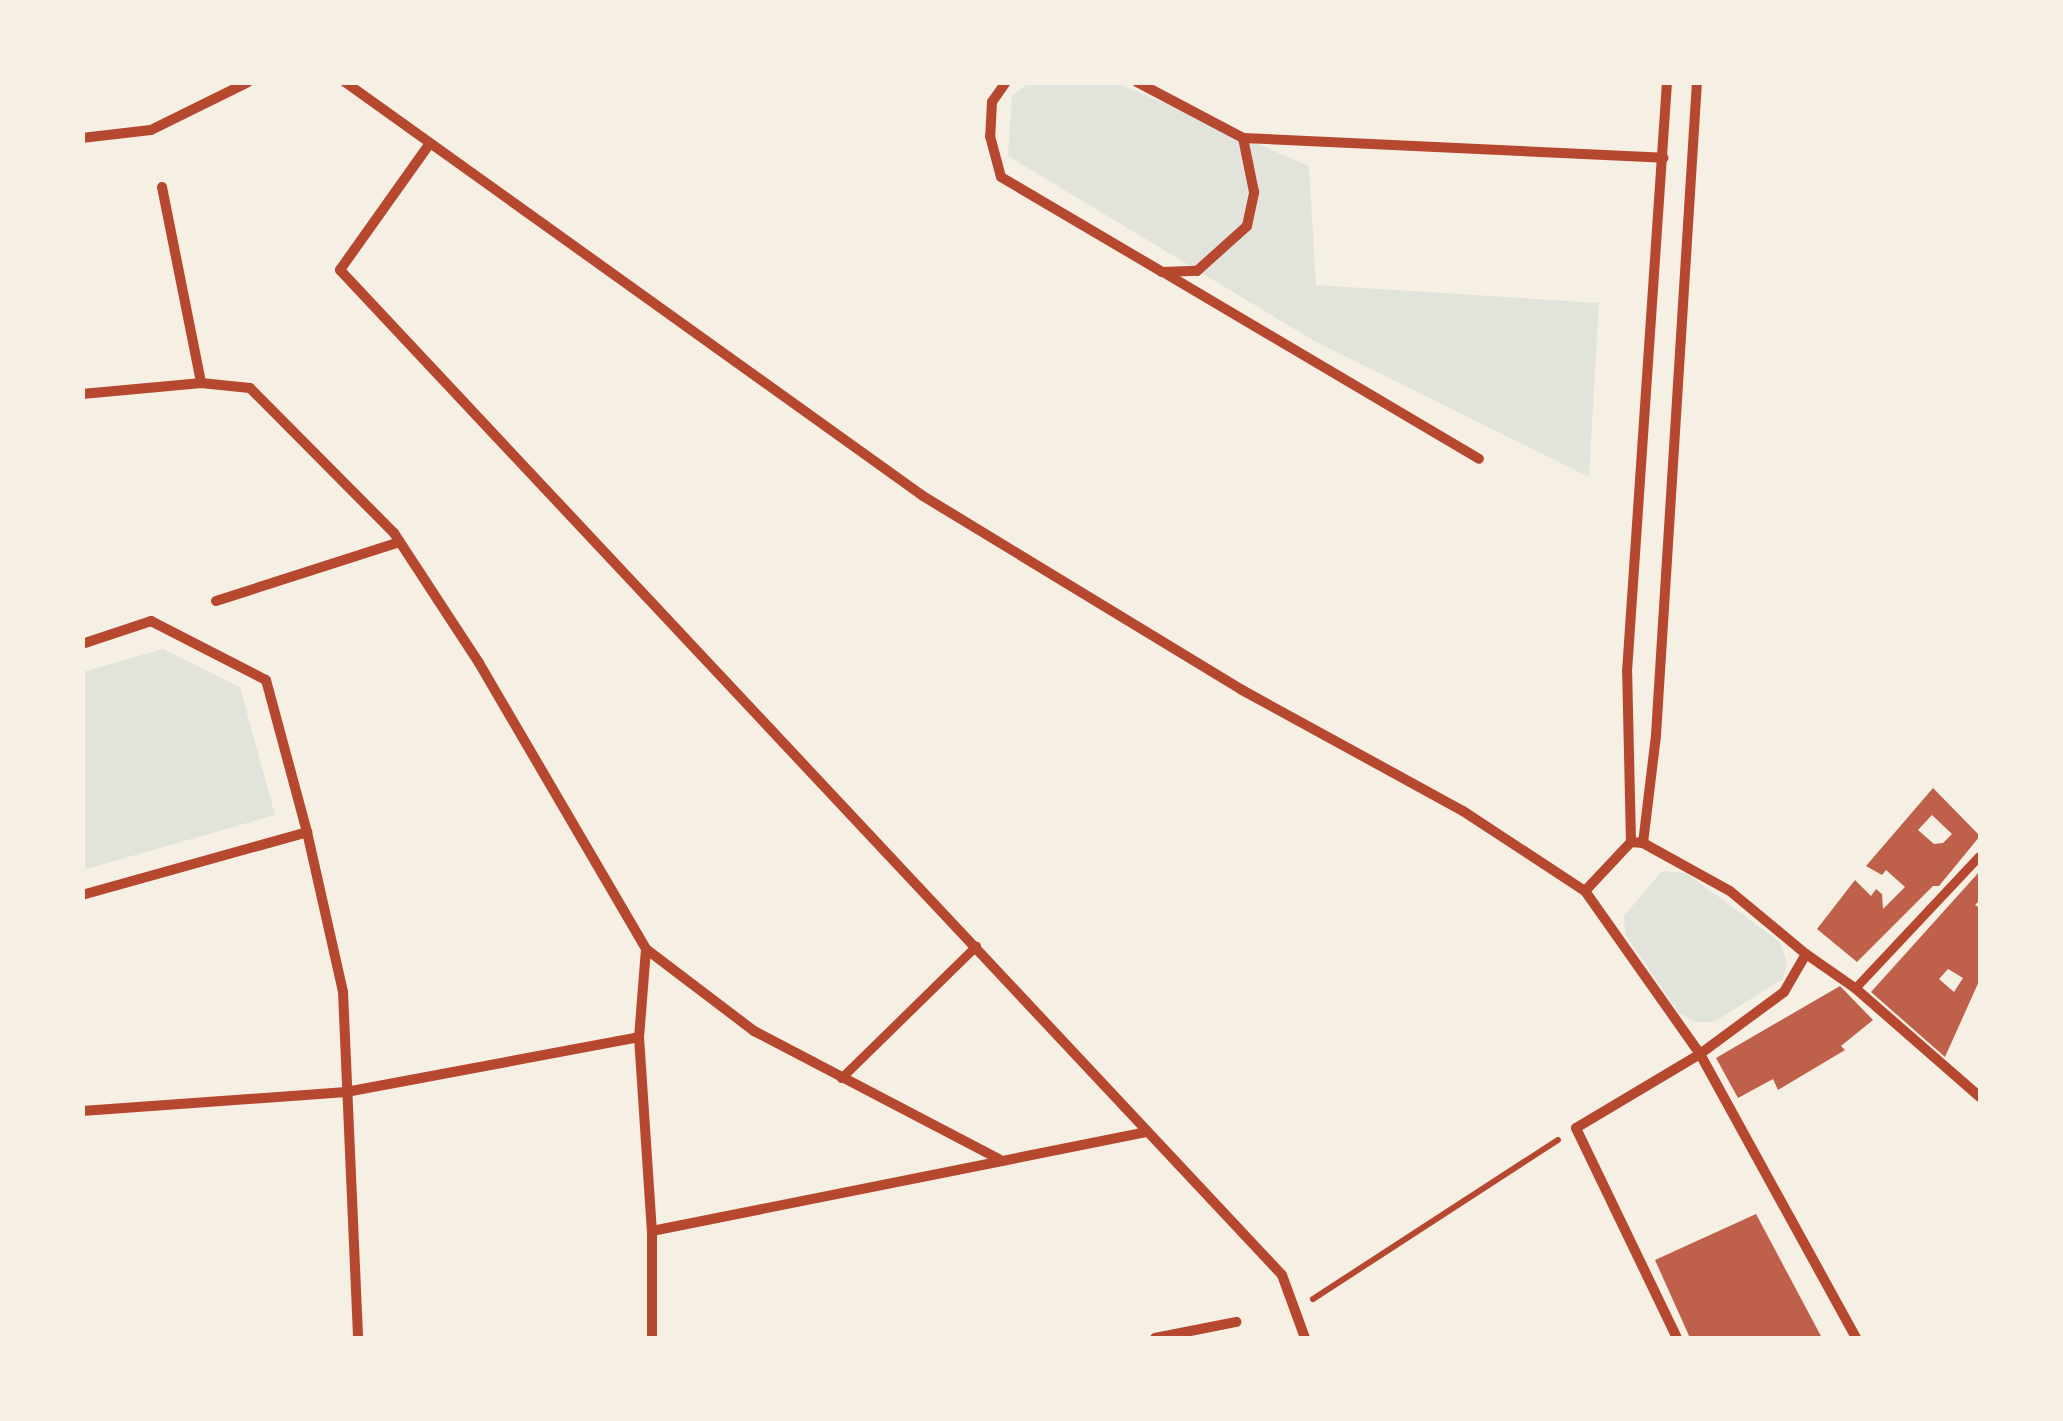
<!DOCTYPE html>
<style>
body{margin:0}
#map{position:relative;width:2063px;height:1421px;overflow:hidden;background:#f6efe4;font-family:Rubik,sans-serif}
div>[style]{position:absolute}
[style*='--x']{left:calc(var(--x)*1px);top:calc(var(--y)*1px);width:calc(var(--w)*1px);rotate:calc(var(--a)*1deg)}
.green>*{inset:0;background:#e2e4dc}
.building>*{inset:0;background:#bf614a}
.path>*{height:6px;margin:-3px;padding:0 3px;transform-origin:3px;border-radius:3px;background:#b5482f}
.pedestrian>*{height:9px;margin:-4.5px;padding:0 4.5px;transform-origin:4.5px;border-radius:4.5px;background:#b5482f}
.minor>*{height:10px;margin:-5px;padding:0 5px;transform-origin:5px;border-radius:5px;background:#b5482f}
span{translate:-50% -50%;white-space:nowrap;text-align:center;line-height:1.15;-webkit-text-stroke:10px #f6efe4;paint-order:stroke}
.frame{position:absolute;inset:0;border:85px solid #f6efe4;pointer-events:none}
</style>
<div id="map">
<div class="green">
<div style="clip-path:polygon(1029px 83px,1117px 83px,1309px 166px,1316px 285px,1599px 303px,1589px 477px,1316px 342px,1008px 156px,1012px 95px)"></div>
<div style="clip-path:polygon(163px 649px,240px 687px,275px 815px,83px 870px,83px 672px)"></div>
<div style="clip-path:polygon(1662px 871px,1686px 873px,1780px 942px,1787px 962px,1783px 979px,1714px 1022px,1694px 1022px,1678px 1012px,1625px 934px,1624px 916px)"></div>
</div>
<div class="building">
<div style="clip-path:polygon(evenodd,1933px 788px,1980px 836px,1939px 886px,1933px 886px,1857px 962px,1817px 929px,1855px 880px,1871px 896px,1876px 889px,1882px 894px,1883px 909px,1905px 887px,1886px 870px,1882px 875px,1866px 866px,1933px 788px,1932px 815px,1952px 834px,1943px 843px,1934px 844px,1918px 830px,1932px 815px)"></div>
<div style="clip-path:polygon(evenodd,1980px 871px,1980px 900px,1975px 905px,1980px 908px,1980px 979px,1945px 1057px,1871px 992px,1980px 871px,1948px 969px,1963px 978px,1954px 992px,1939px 979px,1948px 969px)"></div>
<div style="clip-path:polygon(1840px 986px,1873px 1020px,1841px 1046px,1845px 1050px,1778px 1090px,1773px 1079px,1738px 1098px,1716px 1058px)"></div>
<div style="clip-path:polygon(1756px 1214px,1822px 1338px,1690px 1338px,1655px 1260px)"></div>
</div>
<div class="path">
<div style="--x:1313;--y:1299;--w:292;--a:-33"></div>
</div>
<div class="pedestrian">
<div style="--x:1855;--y:988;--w:181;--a:-46.8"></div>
<div style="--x:841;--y:1078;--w:189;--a:-44.4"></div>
</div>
<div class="minor">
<div style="--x:345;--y:82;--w:711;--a:35.61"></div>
<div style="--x:923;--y:496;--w:373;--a:31.3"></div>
<div style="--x:1242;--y:690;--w:252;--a:28.7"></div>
<div style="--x:1463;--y:811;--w:146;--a:33.3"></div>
<div style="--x:1006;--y:82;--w:24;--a:125"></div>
<div style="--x:992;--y:102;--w:34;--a:93"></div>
<div style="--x:990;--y:136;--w:42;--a:75"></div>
<div style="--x:1001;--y:177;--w:187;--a:30.5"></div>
<div style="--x:1162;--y:272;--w:35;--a:-2"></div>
<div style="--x:1197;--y:271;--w:67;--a:-42"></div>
<div style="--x:1247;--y:226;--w:35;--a:-78"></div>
<div style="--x:1254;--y:192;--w:55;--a:-101.5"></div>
<div style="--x:1137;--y:82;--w:120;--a:27.8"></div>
<div style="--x:1243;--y:138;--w:421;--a:2.7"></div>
<div style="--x:82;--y:138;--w:69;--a:-6.6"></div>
<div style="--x:151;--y:130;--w:108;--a:-26.3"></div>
<div style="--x:428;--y:146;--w:152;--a:125.4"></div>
<div style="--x:340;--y:270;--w:1377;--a:46.85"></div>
<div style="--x:1282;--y:1275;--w:67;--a:69.9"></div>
<div style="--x:162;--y:187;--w:200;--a:78.7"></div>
<div style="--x:1163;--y:272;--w:367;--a:30.6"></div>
<div style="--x:82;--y:394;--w:120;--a:-5.3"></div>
<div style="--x:201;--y:383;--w:49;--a:5.8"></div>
<div style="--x:250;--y:388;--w:204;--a:45.2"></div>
<div style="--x:394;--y:533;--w:155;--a:56.8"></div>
<div style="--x:479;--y:663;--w:331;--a:59.7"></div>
<div style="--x:646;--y:949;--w:136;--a:37.2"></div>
<div style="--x:754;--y:1031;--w:276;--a:27.6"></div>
<div style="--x:216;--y:601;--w:193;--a:-17.8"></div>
<div style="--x:82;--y:644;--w:73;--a:-18.4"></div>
<div style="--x:151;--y:621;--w:129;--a:27.2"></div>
<div style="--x:266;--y:680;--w:157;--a:74.9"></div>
<div style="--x:307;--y:832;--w:164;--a:77.3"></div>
<div style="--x:343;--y:992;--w:346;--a:87.5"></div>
<div style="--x:1631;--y:842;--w:170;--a:-91.3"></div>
<div style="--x:1627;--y:672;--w:591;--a:-86.12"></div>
<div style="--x:1643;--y:843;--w:109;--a:-83.1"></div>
<div style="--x:1656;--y:735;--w:654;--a:-86.41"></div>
<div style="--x:82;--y:895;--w:234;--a:-15.6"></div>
<div style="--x:646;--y:949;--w:88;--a:94.5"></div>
<div style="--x:639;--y:1037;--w:194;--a:86.2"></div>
<div style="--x:652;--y:1231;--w:107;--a:90"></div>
<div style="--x:1806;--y:954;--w:44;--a:120.1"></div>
<div style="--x:1784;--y:992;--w:104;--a:143.6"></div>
<div style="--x:1700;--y:1054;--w:199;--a:-125.2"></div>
<div style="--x:1585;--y:891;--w:67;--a:-46.8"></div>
<div style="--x:1631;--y:842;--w:12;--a:5"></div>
<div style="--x:1643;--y:843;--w:99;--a:28.9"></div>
<div style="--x:1730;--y:891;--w:99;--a:39.7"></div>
<div style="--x:1806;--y:954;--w:60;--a:34.8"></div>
<div style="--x:1855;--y:988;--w:166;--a:41.1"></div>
<div style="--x:82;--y:1111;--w:265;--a:-4.1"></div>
<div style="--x:346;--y:1092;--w:298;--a:-10.6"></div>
<div style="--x:652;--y:1231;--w:505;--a:-11.31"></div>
<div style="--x:1155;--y:1338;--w:83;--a:-11.2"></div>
<div style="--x:1677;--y:1338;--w:233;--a:-115.7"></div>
<div style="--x:1576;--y:1128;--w:144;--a:-30.8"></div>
<div style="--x:1700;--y:1054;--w:324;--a:61.2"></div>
</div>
<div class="frame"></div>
</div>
